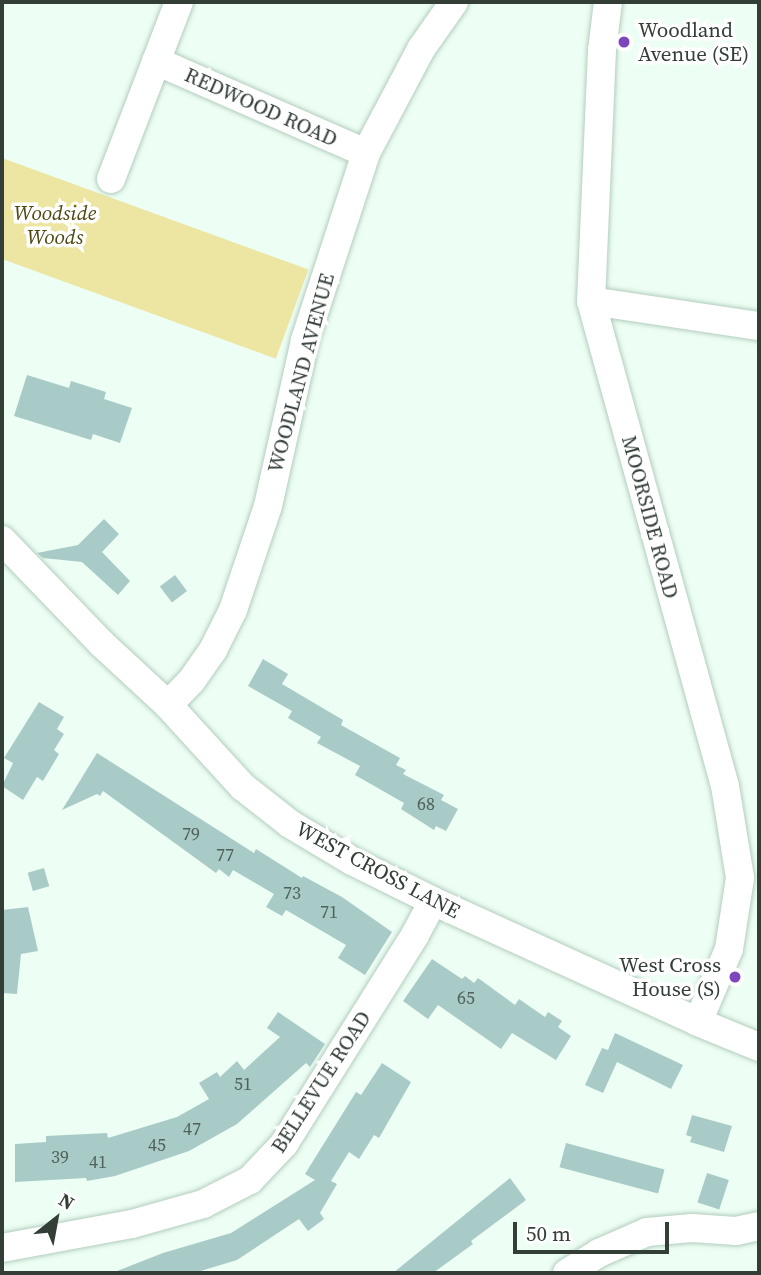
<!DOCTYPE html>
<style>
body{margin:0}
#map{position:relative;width:761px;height:1275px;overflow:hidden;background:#edfef4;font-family:"Source Serif 4",serif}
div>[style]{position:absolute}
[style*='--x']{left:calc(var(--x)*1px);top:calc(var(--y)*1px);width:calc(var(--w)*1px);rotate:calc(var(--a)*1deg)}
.green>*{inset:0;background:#ede5a2;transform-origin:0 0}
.building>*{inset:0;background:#a9cbc7;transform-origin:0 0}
.roads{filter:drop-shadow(0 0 2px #b2cdbd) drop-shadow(0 0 2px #b2cdbd)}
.minor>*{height:28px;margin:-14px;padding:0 14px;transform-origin:14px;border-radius:14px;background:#fff}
.dots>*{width:19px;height:19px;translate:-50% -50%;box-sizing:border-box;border:4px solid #fff;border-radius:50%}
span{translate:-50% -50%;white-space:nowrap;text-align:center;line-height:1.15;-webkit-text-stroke:7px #fff;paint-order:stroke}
.number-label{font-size:18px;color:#50615b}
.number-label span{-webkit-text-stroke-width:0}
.poi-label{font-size:21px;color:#333e37}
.left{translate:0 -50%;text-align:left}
.right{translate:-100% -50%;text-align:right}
.street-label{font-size:21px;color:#333e37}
.park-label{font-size:21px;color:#4d470f;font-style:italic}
.frame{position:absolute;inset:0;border:4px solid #333e37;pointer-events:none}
.north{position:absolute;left:21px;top:1184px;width:70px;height:70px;-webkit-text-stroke:5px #fff;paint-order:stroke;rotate:31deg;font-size:19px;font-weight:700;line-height:28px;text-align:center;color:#333e37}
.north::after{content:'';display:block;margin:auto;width:24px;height:32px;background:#333e37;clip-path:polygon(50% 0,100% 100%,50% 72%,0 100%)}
.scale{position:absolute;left:513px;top:1222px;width:156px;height:32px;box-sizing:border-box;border:4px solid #333e37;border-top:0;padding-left:9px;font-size:21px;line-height:24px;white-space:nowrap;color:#333e37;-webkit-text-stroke:5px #fff;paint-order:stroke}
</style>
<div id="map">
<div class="green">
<div style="left:2px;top:158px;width:326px;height:95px;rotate:20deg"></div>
</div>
<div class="building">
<div style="clip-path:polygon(27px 375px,69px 388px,71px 381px,106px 392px,104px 399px,132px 408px,120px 443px,93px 434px,91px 440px,14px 416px)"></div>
<div style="clip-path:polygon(104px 519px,119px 534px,102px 552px,130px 581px,118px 595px,82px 562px,43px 558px,37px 553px,78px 545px)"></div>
<div style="left:175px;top:575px;width:20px;height:19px;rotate:53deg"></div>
<div style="clip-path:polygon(263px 659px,288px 674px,282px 684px,343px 720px,341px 725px,400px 758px,396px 765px,406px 770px,403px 774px,444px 795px,441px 800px,458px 809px,446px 831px,436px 826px,434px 830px,401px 809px,404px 803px,355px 775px,360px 766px,317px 743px,321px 737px,288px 718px,292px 711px,248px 686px)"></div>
<div style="clip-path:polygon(39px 702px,64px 717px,57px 729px,64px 734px,54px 750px,59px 754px,43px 781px,37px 777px,23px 800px,2px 786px,13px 763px,4px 758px)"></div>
<div style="clip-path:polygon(97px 753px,254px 853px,256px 849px,302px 878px,303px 876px,342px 897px,392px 932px,365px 975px,338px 958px,346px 945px,286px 910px,282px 916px,266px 907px,274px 894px,233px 870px,229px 877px,219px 869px,216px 873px,103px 791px,100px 796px,97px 794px,62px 810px)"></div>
<div style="left:44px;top:868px;width:19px;height:17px;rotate:74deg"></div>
<div style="clip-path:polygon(28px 907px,38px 951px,21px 954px,17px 994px,2px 993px,2px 910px)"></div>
<div style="clip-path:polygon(432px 959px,462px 979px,465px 976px,474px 983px,478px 978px,515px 1005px,519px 999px,545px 1017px,548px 1012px,562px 1021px,558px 1027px,571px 1036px,556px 1060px,512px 1033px,501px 1049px,438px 1005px,428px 1019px,403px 1001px)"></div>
<div style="clip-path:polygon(278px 1012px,325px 1044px,310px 1067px,306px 1063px,237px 1124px,189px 1151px,115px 1176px,87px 1181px,86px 1178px,15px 1182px,15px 1144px,46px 1142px,46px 1136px,107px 1133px,108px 1138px,177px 1117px,209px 1099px,199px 1083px,217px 1072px,220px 1077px,237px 1061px,244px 1070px,280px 1037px,267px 1028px)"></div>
<div style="clip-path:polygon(615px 1033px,683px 1065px,671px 1089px,617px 1062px,603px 1093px,585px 1085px,602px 1048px,608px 1050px)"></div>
<div style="clip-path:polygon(382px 1063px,411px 1082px,379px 1138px,374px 1135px,359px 1159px,349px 1152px,331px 1181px,337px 1184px,320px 1213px,324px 1219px,308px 1231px,299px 1219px,237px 1260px,194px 1273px,117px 1273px,117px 1271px,163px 1253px,231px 1233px,315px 1180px,305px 1174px,356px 1092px,361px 1095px)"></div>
<div style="clip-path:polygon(692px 1115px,732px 1126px,724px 1152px,690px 1142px,692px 1137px,686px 1135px)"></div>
<div style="left:566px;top:1143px;width:102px;height:25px;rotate:15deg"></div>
<div style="left:707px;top:1173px;width:23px;height:31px;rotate:18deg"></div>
<div style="clip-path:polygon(510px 1178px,526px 1200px,471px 1241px,473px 1244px,433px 1273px,393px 1273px)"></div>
</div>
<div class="roads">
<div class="minor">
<div style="--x:608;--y:2;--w:48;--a:97.1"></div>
<div style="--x:602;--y:50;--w:251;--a:92.5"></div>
<div style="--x:591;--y:301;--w:503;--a:74.56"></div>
<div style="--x:725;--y:786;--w:93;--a:80.7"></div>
<div style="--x:740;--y:878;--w:72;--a:98.8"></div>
<div style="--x:729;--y:949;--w:79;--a:113"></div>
<div style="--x:156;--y:61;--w:229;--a:23.7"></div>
<div style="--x:111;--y:179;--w:190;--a:-69"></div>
<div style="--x:591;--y:301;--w:170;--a:8.5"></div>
<div style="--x:2;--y:540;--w:143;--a:46.1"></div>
<div style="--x:101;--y:643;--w:91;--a:42.8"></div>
<div style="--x:168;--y:705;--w:111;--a:47.6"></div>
<div style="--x:243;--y:787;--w:60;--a:38.2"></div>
<div style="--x:290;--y:824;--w:72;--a:30.8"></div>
<div style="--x:352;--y:861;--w:90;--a:26.3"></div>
<div style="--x:433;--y:901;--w:291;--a:24.5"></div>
<div style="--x:698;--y:1022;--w:66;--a:22.3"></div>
<div style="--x:168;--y:705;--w:35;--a:-46"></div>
<div style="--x:192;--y:680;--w:37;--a:-55"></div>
<div style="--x:213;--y:650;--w:45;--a:-63.4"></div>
<div style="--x:233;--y:610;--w:110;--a:-71.4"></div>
<div style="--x:268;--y:506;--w:170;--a:-77.4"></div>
<div style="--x:305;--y:340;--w:197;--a:-71.9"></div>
<div style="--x:366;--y:153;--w:118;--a:-62.1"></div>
<div style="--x:421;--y:49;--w:57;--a:-54.9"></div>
<div style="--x:2;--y:1248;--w:132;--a:-10.5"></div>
<div style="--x:132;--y:1224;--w:74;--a:-15.7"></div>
<div style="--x:203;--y:1204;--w:53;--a:-27.1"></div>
<div style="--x:250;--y:1180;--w:50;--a:-46.6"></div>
<div style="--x:284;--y:1144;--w:247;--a:-57.9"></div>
<div style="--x:415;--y:935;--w:38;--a:-62"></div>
<div style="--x:567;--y:1273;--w:38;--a:-32"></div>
<div style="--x:599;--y:1253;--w:52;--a:-23.6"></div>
<div style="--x:647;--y:1232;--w:45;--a:-5.1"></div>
<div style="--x:692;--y:1228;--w:44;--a:3.9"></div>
<div style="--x:736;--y:1231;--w:24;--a:-12"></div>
</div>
</div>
<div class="dots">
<div style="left:624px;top:42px;background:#7d46bd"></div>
<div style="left:735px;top:977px;background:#7d46bd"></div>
</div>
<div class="number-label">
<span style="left:426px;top:804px">68</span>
<span style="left:191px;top:834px">79</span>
<span style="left:225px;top:855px">77</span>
<span style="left:292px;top:893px">73</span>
<span style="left:329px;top:912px">71</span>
<span style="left:466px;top:998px">65</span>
<span style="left:243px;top:1084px">51</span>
<span style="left:192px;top:1129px">47</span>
<span style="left:157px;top:1145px">45</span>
<span style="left:60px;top:1157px">39</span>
<span style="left:98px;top:1162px">41</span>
</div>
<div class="poi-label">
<span class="left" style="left:638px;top:42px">Woodland<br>Avenue (SE)</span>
<span class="right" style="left:721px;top:977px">West Cross<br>House (S)</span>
</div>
<div class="street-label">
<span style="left:261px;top:107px;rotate:24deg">REDWOOD ROAD</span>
<span style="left:301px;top:373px;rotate:-75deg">WOODLAND AVENUE</span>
<span style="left:650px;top:517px;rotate:75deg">MOORSIDE ROAD</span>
<span style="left:378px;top:870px;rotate:28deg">WEST CROSS LANE</span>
<span style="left:321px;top:1082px;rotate:-57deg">BELLEVUE ROAD</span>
</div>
<div class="park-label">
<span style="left:55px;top:225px">Woodside<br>Woods</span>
</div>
<div class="frame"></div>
<div class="north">N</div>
<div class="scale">50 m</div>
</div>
